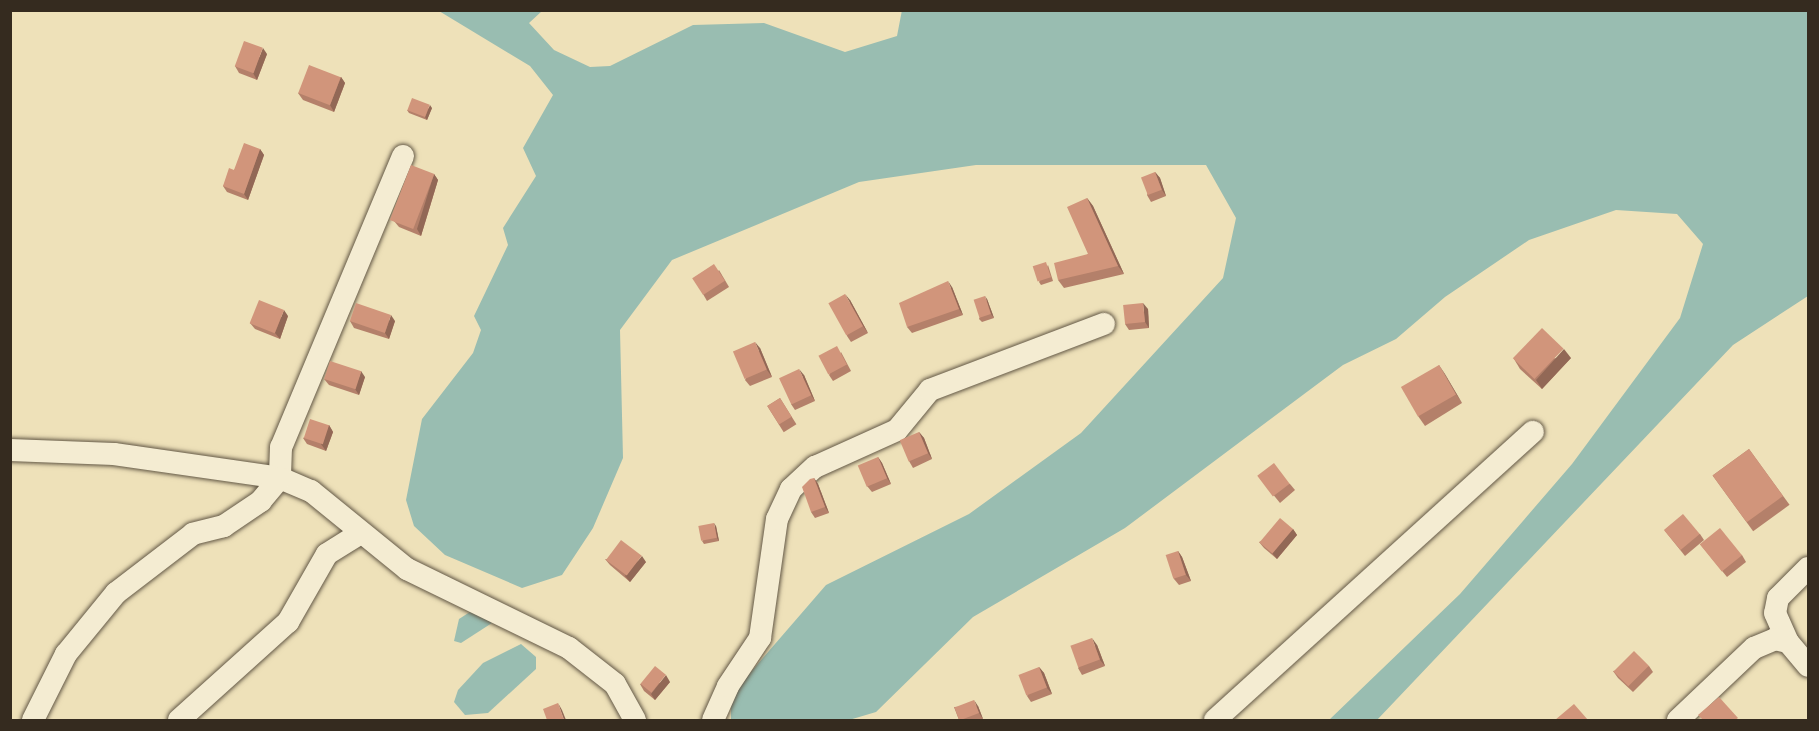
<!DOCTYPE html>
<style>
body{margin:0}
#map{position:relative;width:1819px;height:731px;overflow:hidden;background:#eee1b9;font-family:Cardo,serif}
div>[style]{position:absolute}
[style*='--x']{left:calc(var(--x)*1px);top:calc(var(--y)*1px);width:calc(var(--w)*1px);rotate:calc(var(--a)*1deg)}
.water>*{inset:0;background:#99bdb1}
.roads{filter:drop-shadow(0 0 2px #635846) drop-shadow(0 0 2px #635846)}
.minor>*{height:22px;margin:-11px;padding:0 11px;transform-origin:11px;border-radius:11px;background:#f4ecd2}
.wall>*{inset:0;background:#b4806a;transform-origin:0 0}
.shaded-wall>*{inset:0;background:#926856}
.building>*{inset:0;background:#d1957b;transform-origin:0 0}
span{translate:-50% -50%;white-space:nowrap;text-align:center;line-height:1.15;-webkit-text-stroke:4.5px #f4ecd2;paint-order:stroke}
.frame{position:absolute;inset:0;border:12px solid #352b1f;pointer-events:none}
</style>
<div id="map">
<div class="water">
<div style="clip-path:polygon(902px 10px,1808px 11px,1808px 296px,1733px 345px,1377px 720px,1329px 720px,1460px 594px,1572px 464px,1680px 318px,1703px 244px,1677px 214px,1616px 210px,1529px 240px,1445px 297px,1396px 339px,1343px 365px,1125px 528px,973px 617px,876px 712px,849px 720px,731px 720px,731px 695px,826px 585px,969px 514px,1081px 433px,1223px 278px,1236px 218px,1206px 165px,976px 165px,859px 182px,672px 260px,620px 330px,623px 458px,593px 528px,562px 575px,522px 588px,445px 555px,414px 526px,406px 500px,422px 419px,473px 353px,481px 330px,474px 316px,508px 245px,503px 228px,536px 176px,523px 148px,553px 95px,530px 66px,439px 11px,542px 11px,529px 23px,554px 50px,590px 67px,610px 66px,693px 25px,764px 23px,845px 52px,897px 36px)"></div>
<div style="clip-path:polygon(473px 610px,492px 623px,461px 643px,454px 641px,459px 619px)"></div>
<div style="clip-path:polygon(521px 644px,536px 657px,536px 669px,488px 713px,465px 715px,454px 702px,458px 690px,483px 663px)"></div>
</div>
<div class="roads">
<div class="minor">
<div style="--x:403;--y:156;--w:316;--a:112.7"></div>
<div style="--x:281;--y:447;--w:31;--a:92"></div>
<div style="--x:280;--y:478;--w:34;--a:23"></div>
<div style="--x:311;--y:491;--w:124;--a:39.1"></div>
<div style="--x:407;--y:569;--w:180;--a:26"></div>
<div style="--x:569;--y:648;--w:58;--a:38"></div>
<div style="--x:615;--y:684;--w:41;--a:60.9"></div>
<div style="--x:10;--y:450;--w:104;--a:2.2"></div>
<div style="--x:114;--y:454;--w:168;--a:8.2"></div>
<div style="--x:280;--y:478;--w:30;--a:130"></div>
<div style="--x:261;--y:501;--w:45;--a:146"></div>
<div style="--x:224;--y:526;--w:32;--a:166"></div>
<div style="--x:193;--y:534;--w:97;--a:142.5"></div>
<div style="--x:116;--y:593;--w:79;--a:129.3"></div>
<div style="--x:66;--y:654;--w:74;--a:116.6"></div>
<div style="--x:1808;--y:568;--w:42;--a:135"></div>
<div style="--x:1778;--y:598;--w:15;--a:101"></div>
<div style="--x:1775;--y:613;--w:32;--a:66"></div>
<div style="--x:1788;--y:642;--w:31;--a:50"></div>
<div style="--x:179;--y:720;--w:147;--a:-42"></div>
<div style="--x:288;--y:622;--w:78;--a:-60.2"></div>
<div style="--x:327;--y:554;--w:39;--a:-32"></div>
<div style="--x:713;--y:720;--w:37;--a:-66"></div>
<div style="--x:728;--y:686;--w:58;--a:-56.3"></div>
<div style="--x:760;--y:638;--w:120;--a:-81.9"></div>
<div style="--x:777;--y:519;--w:33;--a:-65"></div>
<div style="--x:791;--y:489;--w:33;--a:-43"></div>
<div style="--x:815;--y:467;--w:90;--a:-24.3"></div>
<div style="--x:897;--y:430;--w:52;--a:-50.5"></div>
<div style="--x:930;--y:390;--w:186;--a:-20.8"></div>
<div style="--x:1215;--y:720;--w:429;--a:-42.2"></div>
<div style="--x:1678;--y:720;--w:105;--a:-43.5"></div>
<div style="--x:1754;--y:648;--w:23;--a:-23"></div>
<div style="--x:1775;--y:639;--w:13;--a:13"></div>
</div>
</div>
<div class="wall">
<div style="clip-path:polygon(267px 54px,257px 80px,239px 73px,235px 66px)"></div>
<div style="clip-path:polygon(341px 77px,345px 83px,334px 112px,303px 100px,298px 93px)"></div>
<div style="clip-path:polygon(432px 108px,427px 120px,409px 113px,407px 110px)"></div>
<div style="clip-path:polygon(260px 149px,264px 155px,248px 200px,227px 192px,223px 186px,234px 170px)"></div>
<div style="clip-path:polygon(1155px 172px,1160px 178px,1166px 196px,1151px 202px,1147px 195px)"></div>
<div style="clip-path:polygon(434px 174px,438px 180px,421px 236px,399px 227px,394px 221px)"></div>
<div style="clip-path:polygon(1087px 198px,1093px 206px,1124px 274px,1064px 288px,1058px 280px,1088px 254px)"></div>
<div style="clip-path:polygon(1048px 265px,1053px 281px,1041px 285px,1039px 282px)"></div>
<div style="clip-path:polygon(719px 270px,729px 287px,707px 301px,703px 294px)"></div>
<div style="clip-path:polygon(952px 287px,963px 315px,912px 333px,907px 327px)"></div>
<div style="clip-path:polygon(987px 299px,994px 318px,982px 322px,979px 319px)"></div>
<div style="clip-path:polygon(850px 300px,868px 333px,851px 342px,847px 336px)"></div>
<div style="clip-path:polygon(1148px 309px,1149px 328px,1129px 330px,1125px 324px)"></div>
<div style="clip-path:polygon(288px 316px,280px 339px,255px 329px,250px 323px)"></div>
<div style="clip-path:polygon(350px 321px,395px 321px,389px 339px,354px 328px)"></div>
<div style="clip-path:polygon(760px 348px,772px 377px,750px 386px,745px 380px)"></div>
<div style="clip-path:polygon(841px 352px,851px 371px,833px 381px,829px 375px)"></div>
<div style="clip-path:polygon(1571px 358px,1542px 389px,1520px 369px,1514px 359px)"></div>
<div style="clip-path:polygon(1439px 365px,1462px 403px,1425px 426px,1418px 416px)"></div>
<div style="clip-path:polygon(804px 375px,815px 401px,795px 410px,791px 404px)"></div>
<div style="clip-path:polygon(365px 377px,359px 395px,329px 385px,324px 379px)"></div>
<div style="left:780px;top:398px;width:31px;height:15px;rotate:58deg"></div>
<div style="clip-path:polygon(329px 425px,333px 432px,326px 451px,307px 444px,303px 438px)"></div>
<div style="clip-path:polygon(919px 432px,924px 438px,932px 459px,913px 468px,909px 461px)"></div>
<div style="left:1749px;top:449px;width:69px;height:45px;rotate:54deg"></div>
<div style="clip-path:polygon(878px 457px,882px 463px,891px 484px,872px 492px,867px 486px)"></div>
<div style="clip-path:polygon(1258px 476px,1290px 484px,1295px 490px,1280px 503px)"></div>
<div style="clip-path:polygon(814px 478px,818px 484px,829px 513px,815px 518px,811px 512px)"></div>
<div style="clip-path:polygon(716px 526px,719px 541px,704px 544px,702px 541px)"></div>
<div style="clip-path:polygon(1293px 529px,1297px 535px,1277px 559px,1264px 548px,1259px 542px)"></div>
<div style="clip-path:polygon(1665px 531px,1700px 534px,1704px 540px,1685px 556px)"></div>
<div style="clip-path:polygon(1700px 544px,1742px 555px,1746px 562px,1727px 577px)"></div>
<div style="clip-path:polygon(1178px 551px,1182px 557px,1191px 581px,1179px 585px,1174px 579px)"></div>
<div style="clip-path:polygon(605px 559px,646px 562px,630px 582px,610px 565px)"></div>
<div style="clip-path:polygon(1097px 645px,1105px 666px,1082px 675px,1078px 668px)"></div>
<div style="clip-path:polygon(1649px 666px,1653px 672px,1633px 692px,1618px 678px,1613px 671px)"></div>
<div style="clip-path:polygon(1039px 667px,1044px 673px,1052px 694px,1031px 702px,1027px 696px)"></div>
<div style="clip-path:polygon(670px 682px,655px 700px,644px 691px,640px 684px)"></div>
<div style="clip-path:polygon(978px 706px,983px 719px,979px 720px,959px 720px,954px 707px)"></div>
</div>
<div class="shaded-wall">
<div style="clip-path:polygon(263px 48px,267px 54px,257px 80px,253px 73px)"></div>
<div style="clip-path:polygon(341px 77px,345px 83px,334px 112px,330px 105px)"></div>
<div style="clip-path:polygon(430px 105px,432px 108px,427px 120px,425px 117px)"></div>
<div style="clip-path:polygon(260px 149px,264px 155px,248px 200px,244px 194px)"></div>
<div style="clip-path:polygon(1155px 172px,1160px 178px,1166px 196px,1162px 190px)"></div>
<div style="clip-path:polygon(434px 174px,438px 180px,421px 236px,417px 229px)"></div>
<div style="clip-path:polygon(1087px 198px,1093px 206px,1124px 274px,1118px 266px)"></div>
<div style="clip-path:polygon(948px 281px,952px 287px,963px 315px,959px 309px)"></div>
<div style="clip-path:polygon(845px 294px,850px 300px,868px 333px,863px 326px)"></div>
<div style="clip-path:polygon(985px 296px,987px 299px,994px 318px,991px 314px)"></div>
<div style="clip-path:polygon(1143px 303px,1148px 309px,1149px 328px,1145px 322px)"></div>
<div style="clip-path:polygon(284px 310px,288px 316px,280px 339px,275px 333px)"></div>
<div style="clip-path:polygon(391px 315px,395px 321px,389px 339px,385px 333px)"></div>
<div style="clip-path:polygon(755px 342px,760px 348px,772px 377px,767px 370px)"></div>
<div style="clip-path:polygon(1564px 349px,1571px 358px,1542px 389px,1536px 380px)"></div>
<div style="clip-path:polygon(1439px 365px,1445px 374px,1462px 403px,1456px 394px)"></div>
<div style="clip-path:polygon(799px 369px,804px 375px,815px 401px,811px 395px)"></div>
<div style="clip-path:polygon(361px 371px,365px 377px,359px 395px,355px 389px)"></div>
<div style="clip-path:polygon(329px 425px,333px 432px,326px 451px,321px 444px)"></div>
<div style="clip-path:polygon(919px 432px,924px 438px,932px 459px,928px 453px)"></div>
<div style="clip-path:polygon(878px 457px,882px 463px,891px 484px,887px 478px)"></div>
<div style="clip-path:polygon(814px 478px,818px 484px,829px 513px,825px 507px)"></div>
<div style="clip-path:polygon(714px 523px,716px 526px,719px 541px,717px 538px)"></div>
<div style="clip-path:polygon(1293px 529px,1297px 535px,1277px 559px,1272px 553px)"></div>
<div style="clip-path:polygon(1178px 551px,1182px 557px,1191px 581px,1186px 575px)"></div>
<div style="clip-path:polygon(642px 556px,646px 562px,630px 582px,625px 576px)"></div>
<div style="clip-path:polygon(1092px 638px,1097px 645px,1105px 666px,1100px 660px)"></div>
<div style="clip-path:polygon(1039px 667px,1044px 673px,1052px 694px,1047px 688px)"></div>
<div style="clip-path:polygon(666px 675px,670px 682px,655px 700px,651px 694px)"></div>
<div style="clip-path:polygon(974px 700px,978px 706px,983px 719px,979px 713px)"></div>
<div style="clip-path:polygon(558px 703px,562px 710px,566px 720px,564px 720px)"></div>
</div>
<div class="building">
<div style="left:244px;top:41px;width:20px;height:27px;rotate:20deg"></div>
<div style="left:309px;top:65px;width:34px;height:30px;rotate:21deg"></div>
<div style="left:412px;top:98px;width:19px;height:13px;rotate:21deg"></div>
<div style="clip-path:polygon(244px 143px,260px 149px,244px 194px,223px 186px,229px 168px,234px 170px)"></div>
<div style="left:411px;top:165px;width:25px;height:59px;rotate:21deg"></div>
<div style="left:1155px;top:172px;width:19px;height:15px;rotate:69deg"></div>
<div style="clip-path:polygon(1087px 198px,1118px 266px,1058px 280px,1054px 263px,1088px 254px,1067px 207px)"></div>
<div style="left:1046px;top:262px;width:16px;height:14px;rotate:72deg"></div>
<div style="left:714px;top:264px;width:20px;height:26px;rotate:57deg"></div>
<div style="clip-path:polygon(948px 281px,959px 309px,907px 327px,899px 303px)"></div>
<div style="left:845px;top:294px;width:37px;height:19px;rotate:61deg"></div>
<div style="left:985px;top:296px;width:19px;height:12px;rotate:72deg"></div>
<div style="left:259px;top:300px;width:27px;height:25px;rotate:22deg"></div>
<div style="left:356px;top:303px;width:37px;height:19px;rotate:19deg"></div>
<div style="left:1143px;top:303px;width:19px;height:20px;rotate:84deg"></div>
<div style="left:1542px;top:328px;width:30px;height:42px;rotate:44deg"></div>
<div style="left:755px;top:342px;width:30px;height:24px;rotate:67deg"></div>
<div style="left:837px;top:346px;width:21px;height:21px;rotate:62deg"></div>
<div style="left:330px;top:361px;width:33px;height:19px;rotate:18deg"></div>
<div style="left:1439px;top:365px;width:34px;height:44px;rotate:60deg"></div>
<div style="left:799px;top:369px;width:29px;height:22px;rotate:65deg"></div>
<div style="left:780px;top:398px;width:22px;height:15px;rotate:58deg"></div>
<div style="left:310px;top:419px;width:20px;height:20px;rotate:18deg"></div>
<div style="left:919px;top:432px;width:23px;height:21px;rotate:67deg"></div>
<div style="left:1749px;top:449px;width:58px;height:45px;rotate:54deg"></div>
<div style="left:878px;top:457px;width:23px;height:22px;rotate:67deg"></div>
<div style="left:1274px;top:463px;width:26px;height:21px;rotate:53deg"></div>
<div style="clip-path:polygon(814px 478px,825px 507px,811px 512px,802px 487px,810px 479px)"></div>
<div style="left:1683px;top:514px;width:26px;height:25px;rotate:50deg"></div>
<div style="left:1280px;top:518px;width:17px;height:32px;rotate:40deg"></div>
<div style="left:714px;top:523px;width:15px;height:16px;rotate:79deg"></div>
<div style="left:1720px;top:528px;width:35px;height:26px;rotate:51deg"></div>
<div style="left:621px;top:540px;width:26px;height:25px;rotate:37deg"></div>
<div style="left:1178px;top:551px;width:25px;height:13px;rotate:72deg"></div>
<div style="left:1092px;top:638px;width:23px;height:23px;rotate:70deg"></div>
<div style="left:1634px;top:651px;width:21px;height:29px;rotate:45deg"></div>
<div style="left:655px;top:666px;width:14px;height:23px;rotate:39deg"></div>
<div style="left:1039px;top:667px;width:22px;height:22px;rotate:69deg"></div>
<div style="clip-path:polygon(1719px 697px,1738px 718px,1735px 720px,1703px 720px,1698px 715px)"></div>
<div style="left:974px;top:700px;width:14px;height:21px;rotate:69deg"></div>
<div style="clip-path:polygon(558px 703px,564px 720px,547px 720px,543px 709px)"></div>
<div style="clip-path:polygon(1574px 704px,1588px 720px,1555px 720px)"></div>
</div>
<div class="frame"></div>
</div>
